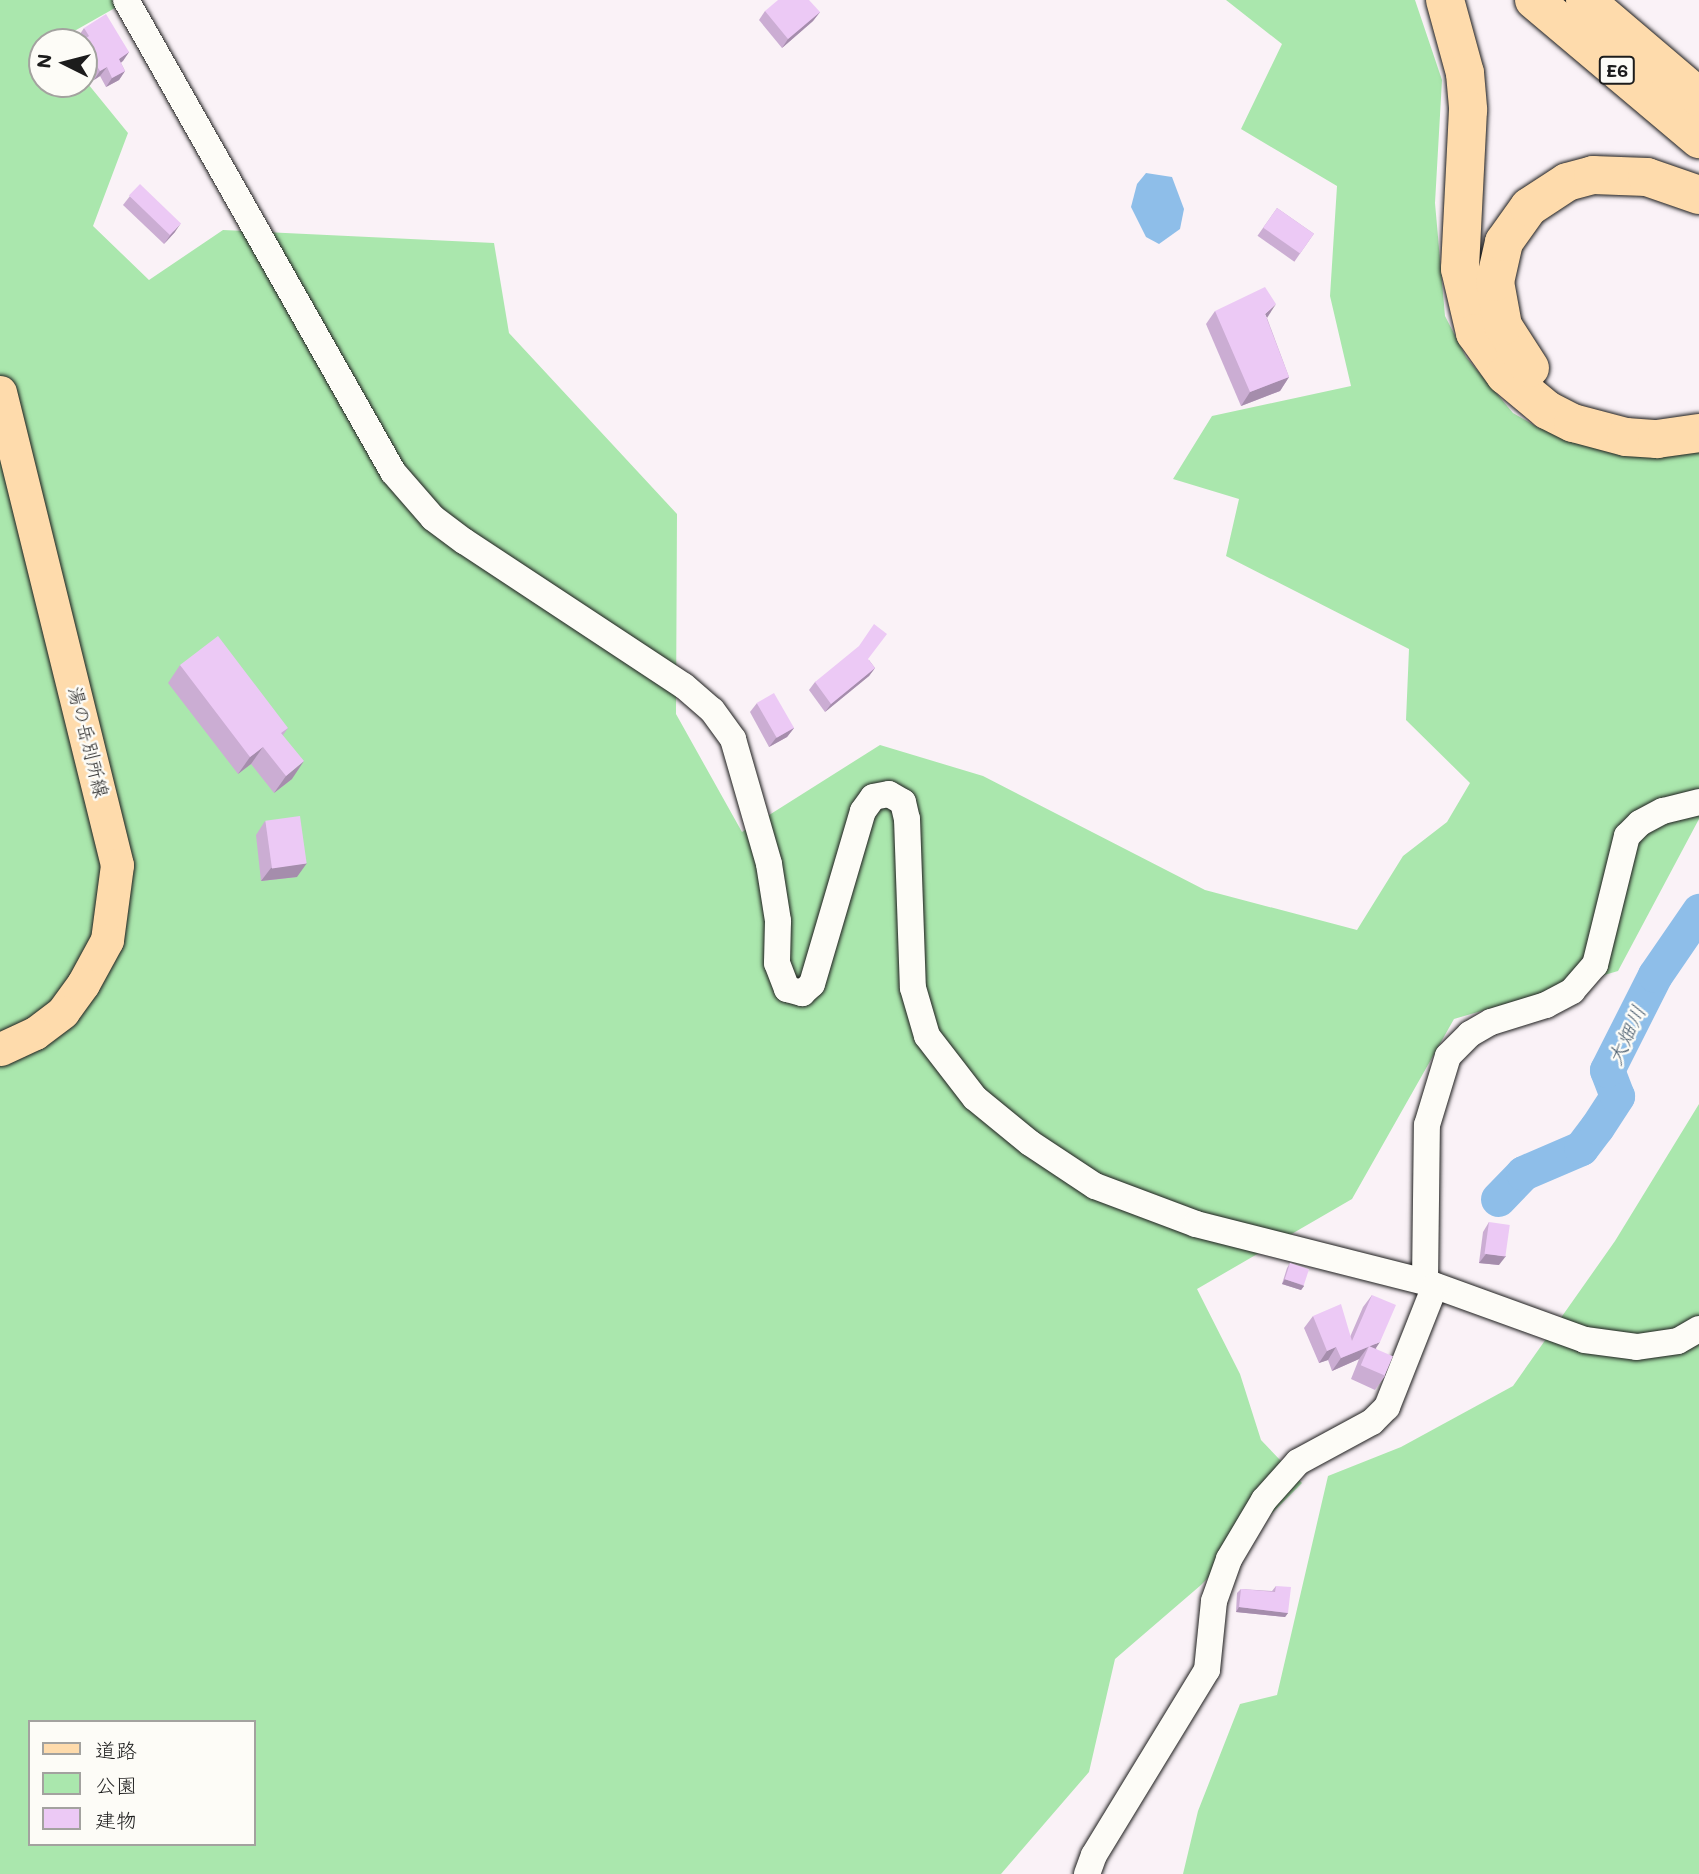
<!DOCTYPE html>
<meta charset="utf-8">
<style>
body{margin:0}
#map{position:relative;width:1699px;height:1874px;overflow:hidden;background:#faf2f7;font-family:Mali,"Klee One",sans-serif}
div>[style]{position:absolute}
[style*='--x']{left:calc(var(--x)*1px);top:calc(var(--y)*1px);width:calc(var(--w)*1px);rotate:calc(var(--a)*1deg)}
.green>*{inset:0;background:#aae7ad}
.water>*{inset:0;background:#8ebee9}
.river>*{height:35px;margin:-17.5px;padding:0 17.5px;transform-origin:17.5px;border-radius:17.5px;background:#8ebee9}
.roads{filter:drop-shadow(0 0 2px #1c1c1c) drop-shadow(0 0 2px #1c1c1c)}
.minor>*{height:26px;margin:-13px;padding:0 13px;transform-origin:13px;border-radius:13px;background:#fdfcf7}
.major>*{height:33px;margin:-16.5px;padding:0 16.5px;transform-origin:16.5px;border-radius:16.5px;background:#fedbac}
.highway>*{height:38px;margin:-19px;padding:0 19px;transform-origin:19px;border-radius:19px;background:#fedbac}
.wall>*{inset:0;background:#cbadd3;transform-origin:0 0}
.shaded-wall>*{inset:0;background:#a58dac}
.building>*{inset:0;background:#ecc9f5;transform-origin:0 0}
span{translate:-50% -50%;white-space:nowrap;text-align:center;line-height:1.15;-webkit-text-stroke:5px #fdfcf7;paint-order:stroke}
.shield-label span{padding:2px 5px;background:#fdfcf7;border:2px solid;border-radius:5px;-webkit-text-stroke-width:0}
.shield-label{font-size:18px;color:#1c1c1c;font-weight:700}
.street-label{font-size:19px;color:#1c1c1c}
.water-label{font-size:21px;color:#4a5d6e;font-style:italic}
.legend{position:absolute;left:28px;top:1720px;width:228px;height:126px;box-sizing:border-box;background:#fdfcf7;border:2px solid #a3a29f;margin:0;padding:9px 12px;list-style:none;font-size:21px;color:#1c1c1c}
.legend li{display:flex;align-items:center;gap:14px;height:35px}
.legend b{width:35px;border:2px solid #a3a29f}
.north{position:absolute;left:28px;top:28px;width:70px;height:70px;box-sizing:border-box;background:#fdfcf7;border:2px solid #a3a29f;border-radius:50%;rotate:276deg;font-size:19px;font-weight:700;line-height:28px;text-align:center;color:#1c1c1c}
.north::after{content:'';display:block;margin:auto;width:24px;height:32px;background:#1c1c1c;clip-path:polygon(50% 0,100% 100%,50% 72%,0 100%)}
</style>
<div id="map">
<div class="green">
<div style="clip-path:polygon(evenodd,0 0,129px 0,55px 42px,42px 42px,42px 84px,84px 84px,84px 79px,128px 133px,93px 226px,149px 280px,223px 230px,494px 243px,509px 333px,677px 514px,676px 714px,742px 832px,880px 745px,983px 776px,1205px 890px,1357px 930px,1403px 856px,1447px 822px,1470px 783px,1406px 720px,1409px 649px,1226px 556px,1239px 499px,1173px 479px,1212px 416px,1351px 386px,1330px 296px,1337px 186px,1241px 129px,1282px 44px,1226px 0,1415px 0,1442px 80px,1435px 203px,1445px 316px,1466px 357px,1513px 413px,1539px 428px,1635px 454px,1699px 449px,1699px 819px,1618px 971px,1454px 1019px,1352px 1199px,1197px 1289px,1240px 1374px,1261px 1440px,1302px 1483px,1201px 1585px,1115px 1659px,1089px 1772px,1001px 1874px,0 1874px,0 0,30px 1722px,254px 1722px,254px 1844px,30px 1844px,30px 1722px)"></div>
<div style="clip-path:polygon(1699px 1104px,1699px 1874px,1183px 1874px,1198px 1811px,1240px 1704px,1277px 1695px,1328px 1476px,1401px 1447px,1513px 1386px,1615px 1241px)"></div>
</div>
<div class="water">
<div style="clip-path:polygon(1146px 173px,1172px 177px,1184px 209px,1180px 229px,1159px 244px,1146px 237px,1131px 207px,1137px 184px)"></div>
</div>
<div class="river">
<div style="--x:1498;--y:1199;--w:36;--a:-46"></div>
<div style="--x:1523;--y:1173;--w:63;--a:-23.3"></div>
<div style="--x:1581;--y:1148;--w:26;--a:-53"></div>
<div style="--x:1597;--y:1127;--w:37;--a:-57"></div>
<div style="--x:1617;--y:1096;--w:28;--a:-111"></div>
<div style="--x:1607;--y:1070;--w:106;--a:-63.2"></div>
<div style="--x:1655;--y:975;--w:78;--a:-55.5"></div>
</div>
<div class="roads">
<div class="minor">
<div style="--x:126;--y:0;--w:542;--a:60.5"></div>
<div style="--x:393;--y:472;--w:61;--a:49"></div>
<div style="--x:433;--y:518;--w:39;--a:37"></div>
<div style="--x:464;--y:541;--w:263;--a:33.4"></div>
<div style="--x:684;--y:686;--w:37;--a:41"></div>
<div style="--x:712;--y:710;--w:36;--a:54"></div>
<div style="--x:733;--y:739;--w:130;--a:73.9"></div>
<div style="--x:769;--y:864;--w:58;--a:81"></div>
<div style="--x:778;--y:921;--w:42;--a:91.4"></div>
<div style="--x:777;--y:963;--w:28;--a:69"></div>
<div style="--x:787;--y:989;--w:16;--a:15"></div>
<div style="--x:802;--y:993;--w:13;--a:-42"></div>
<div style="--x:812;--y:984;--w:180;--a:-73.6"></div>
<div style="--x:863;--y:811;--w:17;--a:-54"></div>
<div style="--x:873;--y:797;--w:16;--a:-11"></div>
<div style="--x:889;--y:794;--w:16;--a:30"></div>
<div style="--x:903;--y:802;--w:17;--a:77"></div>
<div style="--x:907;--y:819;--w:169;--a:88"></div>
<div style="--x:913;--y:988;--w:50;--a:73.7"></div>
<div style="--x:927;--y:1036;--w:78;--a:52.3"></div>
<div style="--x:975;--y:1098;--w:71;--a:39.3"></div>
<div style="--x:1030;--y:1143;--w:78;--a:33.5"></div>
<div style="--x:1095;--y:1186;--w:108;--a:20.6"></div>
<div style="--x:1196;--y:1224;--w:236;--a:14.2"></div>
<div style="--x:1425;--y:1282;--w:170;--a:19.9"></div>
<div style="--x:1585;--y:1340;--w:52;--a:7.7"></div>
<div style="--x:1637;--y:1347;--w:41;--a:-8.3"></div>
<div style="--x:1678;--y:1341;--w:24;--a:-30"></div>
<div style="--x:1425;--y:1282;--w:157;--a:-89.3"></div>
<div style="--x:1427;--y:1125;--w:72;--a:-73.1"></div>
<div style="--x:1448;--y:1056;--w:31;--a:-45"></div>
<div style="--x:1470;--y:1034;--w:24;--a:-30"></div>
<div style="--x:1491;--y:1022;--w:58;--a:-17.2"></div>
<div style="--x:1546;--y:1005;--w:30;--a:-28"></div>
<div style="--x:1572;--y:991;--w:35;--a:-49"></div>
<div style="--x:1595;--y:965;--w:133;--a:-76.1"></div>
<div style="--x:1627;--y:836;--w:18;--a:-45"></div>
<div style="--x:1640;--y:823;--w:26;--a:-28"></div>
<div style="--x:1663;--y:811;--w:37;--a:-14"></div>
<div style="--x:1087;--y:1874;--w:20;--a:-70"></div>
<div style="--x:1094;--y:1855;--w:217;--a:-58.6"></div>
<div style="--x:1207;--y:1670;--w:69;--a:-84.2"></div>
<div style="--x:1214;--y:1601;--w:45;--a:-70.3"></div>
<div style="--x:1229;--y:1559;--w:69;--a:-59.3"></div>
<div style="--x:1264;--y:1500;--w:51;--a:-48.2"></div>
<div style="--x:1298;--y:1462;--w:84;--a:-28.4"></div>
<div style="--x:1372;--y:1422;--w:21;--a:-45"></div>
<div style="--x:1387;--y:1407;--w:130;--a:-68.4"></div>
</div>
<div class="major">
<div style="--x:0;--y:392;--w:487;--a:76.1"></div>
<div style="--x:117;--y:865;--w:76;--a:97.6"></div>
<div style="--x:107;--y:940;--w:50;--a:118.6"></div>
<div style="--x:83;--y:984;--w:34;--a:126"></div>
<div style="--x:63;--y:1012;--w:35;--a:143"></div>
<div style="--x:35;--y:1033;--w:38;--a:155"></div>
</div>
<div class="highway">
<div style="--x:1445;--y:0;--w:76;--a:74.7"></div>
<div style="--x:1465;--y:73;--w:37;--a:85"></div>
<div style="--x:1468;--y:110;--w:159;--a:92.9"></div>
<div style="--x:1460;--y:269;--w:66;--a:76.8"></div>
<div style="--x:1475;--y:333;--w:52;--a:54.5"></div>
<div style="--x:1505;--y:375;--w:55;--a:39.8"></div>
<div style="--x:1547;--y:410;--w:29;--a:27"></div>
<div style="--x:1573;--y:423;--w:55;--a:14.8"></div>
<div style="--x:1626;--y:437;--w:31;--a:4"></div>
<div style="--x:1657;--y:439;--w:42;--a:-8.1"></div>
<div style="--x:1534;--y:0;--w:216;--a:40.1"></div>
<div style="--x:1585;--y:0;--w:150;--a:40.4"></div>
<div style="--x:1530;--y:368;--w:50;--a:-122.7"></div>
<div style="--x:1503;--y:326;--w:45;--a:-100.3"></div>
<div style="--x:1495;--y:282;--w:41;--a:-77.3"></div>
<div style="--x:1504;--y:242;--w:43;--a:-54.5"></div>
<div style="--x:1529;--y:207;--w:45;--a:-33.3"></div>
<div style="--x:1567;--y:182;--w:27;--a:-15"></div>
<div style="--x:1593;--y:175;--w:54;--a:2.1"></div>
<div style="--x:1647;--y:177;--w:55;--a:19.1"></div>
</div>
</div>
<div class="wall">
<div style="clip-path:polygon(765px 11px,820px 12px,813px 21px,782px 48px,759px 20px)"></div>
<div style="clip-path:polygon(84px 28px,129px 52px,121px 63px,125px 71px,119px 80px,106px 87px,100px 76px,94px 80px,84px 64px,84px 42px,81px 42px,78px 37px)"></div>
<div style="clip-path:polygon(130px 196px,175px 232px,164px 244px,123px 205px)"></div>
<div style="left:1277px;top:208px;width:45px;height:34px;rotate:35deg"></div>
<div style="clip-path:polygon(1215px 311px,1267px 318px,1289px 377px,1280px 391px,1241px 406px,1206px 324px)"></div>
<div style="clip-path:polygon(869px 660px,875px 668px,869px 676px,825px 712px,809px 690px,815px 682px)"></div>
<div style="clip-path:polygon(180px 665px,288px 728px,283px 735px,292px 779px,274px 793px,251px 764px,238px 774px,168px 683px)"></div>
<div style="clip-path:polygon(757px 703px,794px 728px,787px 737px,769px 747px,750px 712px)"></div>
<div style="clip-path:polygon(265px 821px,297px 877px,261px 881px,256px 835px)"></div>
<div style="clip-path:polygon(1489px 1222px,1499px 1265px,1479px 1263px,1483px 1232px)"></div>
<div style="clip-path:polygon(1290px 1263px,1304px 1286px,1301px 1290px,1282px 1284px,1287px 1268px)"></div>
<div style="clip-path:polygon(1372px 1295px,1376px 1348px,1385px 1376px,1375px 1390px,1351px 1379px,1359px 1359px,1332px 1371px,1328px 1360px,1319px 1363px,1304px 1328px,1313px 1316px,1350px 1337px,1363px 1307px)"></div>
<div style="clip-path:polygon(1276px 1586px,1288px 1613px,1285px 1617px,1236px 1612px,1237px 1593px,1241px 1589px,1272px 1591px)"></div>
</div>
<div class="shaded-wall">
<div style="clip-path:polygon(820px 12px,813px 21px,782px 48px,788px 39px)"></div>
<div style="clip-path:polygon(129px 52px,123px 61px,113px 68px,119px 59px)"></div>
<div style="clip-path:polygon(107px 67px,100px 76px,94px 80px,100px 71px)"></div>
<div style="clip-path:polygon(125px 71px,119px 80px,106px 87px,112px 78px)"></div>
<div style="clip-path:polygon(181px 223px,175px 232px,164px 244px,171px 234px)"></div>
<div style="clip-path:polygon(1276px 304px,1267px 318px,1265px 314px)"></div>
<div style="clip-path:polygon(1289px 377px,1280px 391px,1241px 406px,1250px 392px)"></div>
<div style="clip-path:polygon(875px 668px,869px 676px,825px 712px,831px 704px)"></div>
<div style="clip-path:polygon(794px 728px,787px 737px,769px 747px,776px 738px)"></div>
<div style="clip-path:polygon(263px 747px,251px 764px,238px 774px,250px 757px)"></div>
<div style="clip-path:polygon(304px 761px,292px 779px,274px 793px,286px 776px)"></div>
<div style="clip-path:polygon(307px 863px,297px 877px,261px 881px,271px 868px)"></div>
<div style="clip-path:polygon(1486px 1254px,1506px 1256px,1499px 1265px,1479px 1263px)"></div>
<div style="clip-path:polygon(1285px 1279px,1304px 1286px,1301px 1290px,1282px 1284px)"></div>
<div style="clip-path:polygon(1380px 1342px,1372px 1354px,1368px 1347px)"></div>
<div style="clip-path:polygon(1336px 1347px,1328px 1360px,1319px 1363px,1327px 1351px)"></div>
<div style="clip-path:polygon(1368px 1347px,1359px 1359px,1332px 1371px,1341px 1358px)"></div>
<div style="clip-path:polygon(1239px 1607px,1288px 1613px,1285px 1617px,1236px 1612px)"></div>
</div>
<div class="building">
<div style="clip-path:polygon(778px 0,809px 0,820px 12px,788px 39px,765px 11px)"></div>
<div style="clip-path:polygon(106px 14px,129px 52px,119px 59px,125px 71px,112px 78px,107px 67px,100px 71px,84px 45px,84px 42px,82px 41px,89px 36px,84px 28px)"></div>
<div style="left:140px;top:184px;width:57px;height:16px;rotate:44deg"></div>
<div style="left:1277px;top:208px;width:45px;height:24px;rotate:35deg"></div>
<div style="clip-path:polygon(1265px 287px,1276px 304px,1265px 314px,1289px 377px,1250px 392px,1215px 311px)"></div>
<div style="clip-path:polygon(874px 624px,887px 634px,868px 659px,875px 668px,831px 704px,815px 682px,859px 646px)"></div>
<div style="clip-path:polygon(218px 636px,288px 728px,281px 733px,304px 761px,286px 776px,263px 747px,250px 757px,180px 665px)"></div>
<div style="left:774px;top:693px;width:40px;height:20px;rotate:60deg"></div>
<div style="left:300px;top:816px;width:48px;height:35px;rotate:82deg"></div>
<div style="left:1489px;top:1222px;width:21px;height:32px;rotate:8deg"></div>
<div style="left:1290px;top:1263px;width:20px;height:17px;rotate:18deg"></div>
<div style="clip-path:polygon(1372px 1295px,1396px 1305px,1380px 1342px,1341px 1358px,1336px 1347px,1327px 1351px,1313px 1316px,1341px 1304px,1352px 1341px)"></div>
<div style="left:1369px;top:1346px;width:26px;height:21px;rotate:23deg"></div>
<div style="clip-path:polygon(1276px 1586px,1291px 1587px,1288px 1613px,1239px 1607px,1241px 1589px,1275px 1592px)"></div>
</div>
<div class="shield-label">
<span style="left:1617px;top:70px">E6</span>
</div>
<div class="street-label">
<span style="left:89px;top:742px;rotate:76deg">湯の岳別所線</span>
</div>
<div class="water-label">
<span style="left:1626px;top:1035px;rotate:-65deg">大畑川</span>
</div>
<ul class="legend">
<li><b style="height:9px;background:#fedbac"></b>道路</li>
<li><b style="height:19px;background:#aae7ad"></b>公園</li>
<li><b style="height:19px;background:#ecc9f5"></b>建物</li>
</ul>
<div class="north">N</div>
</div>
